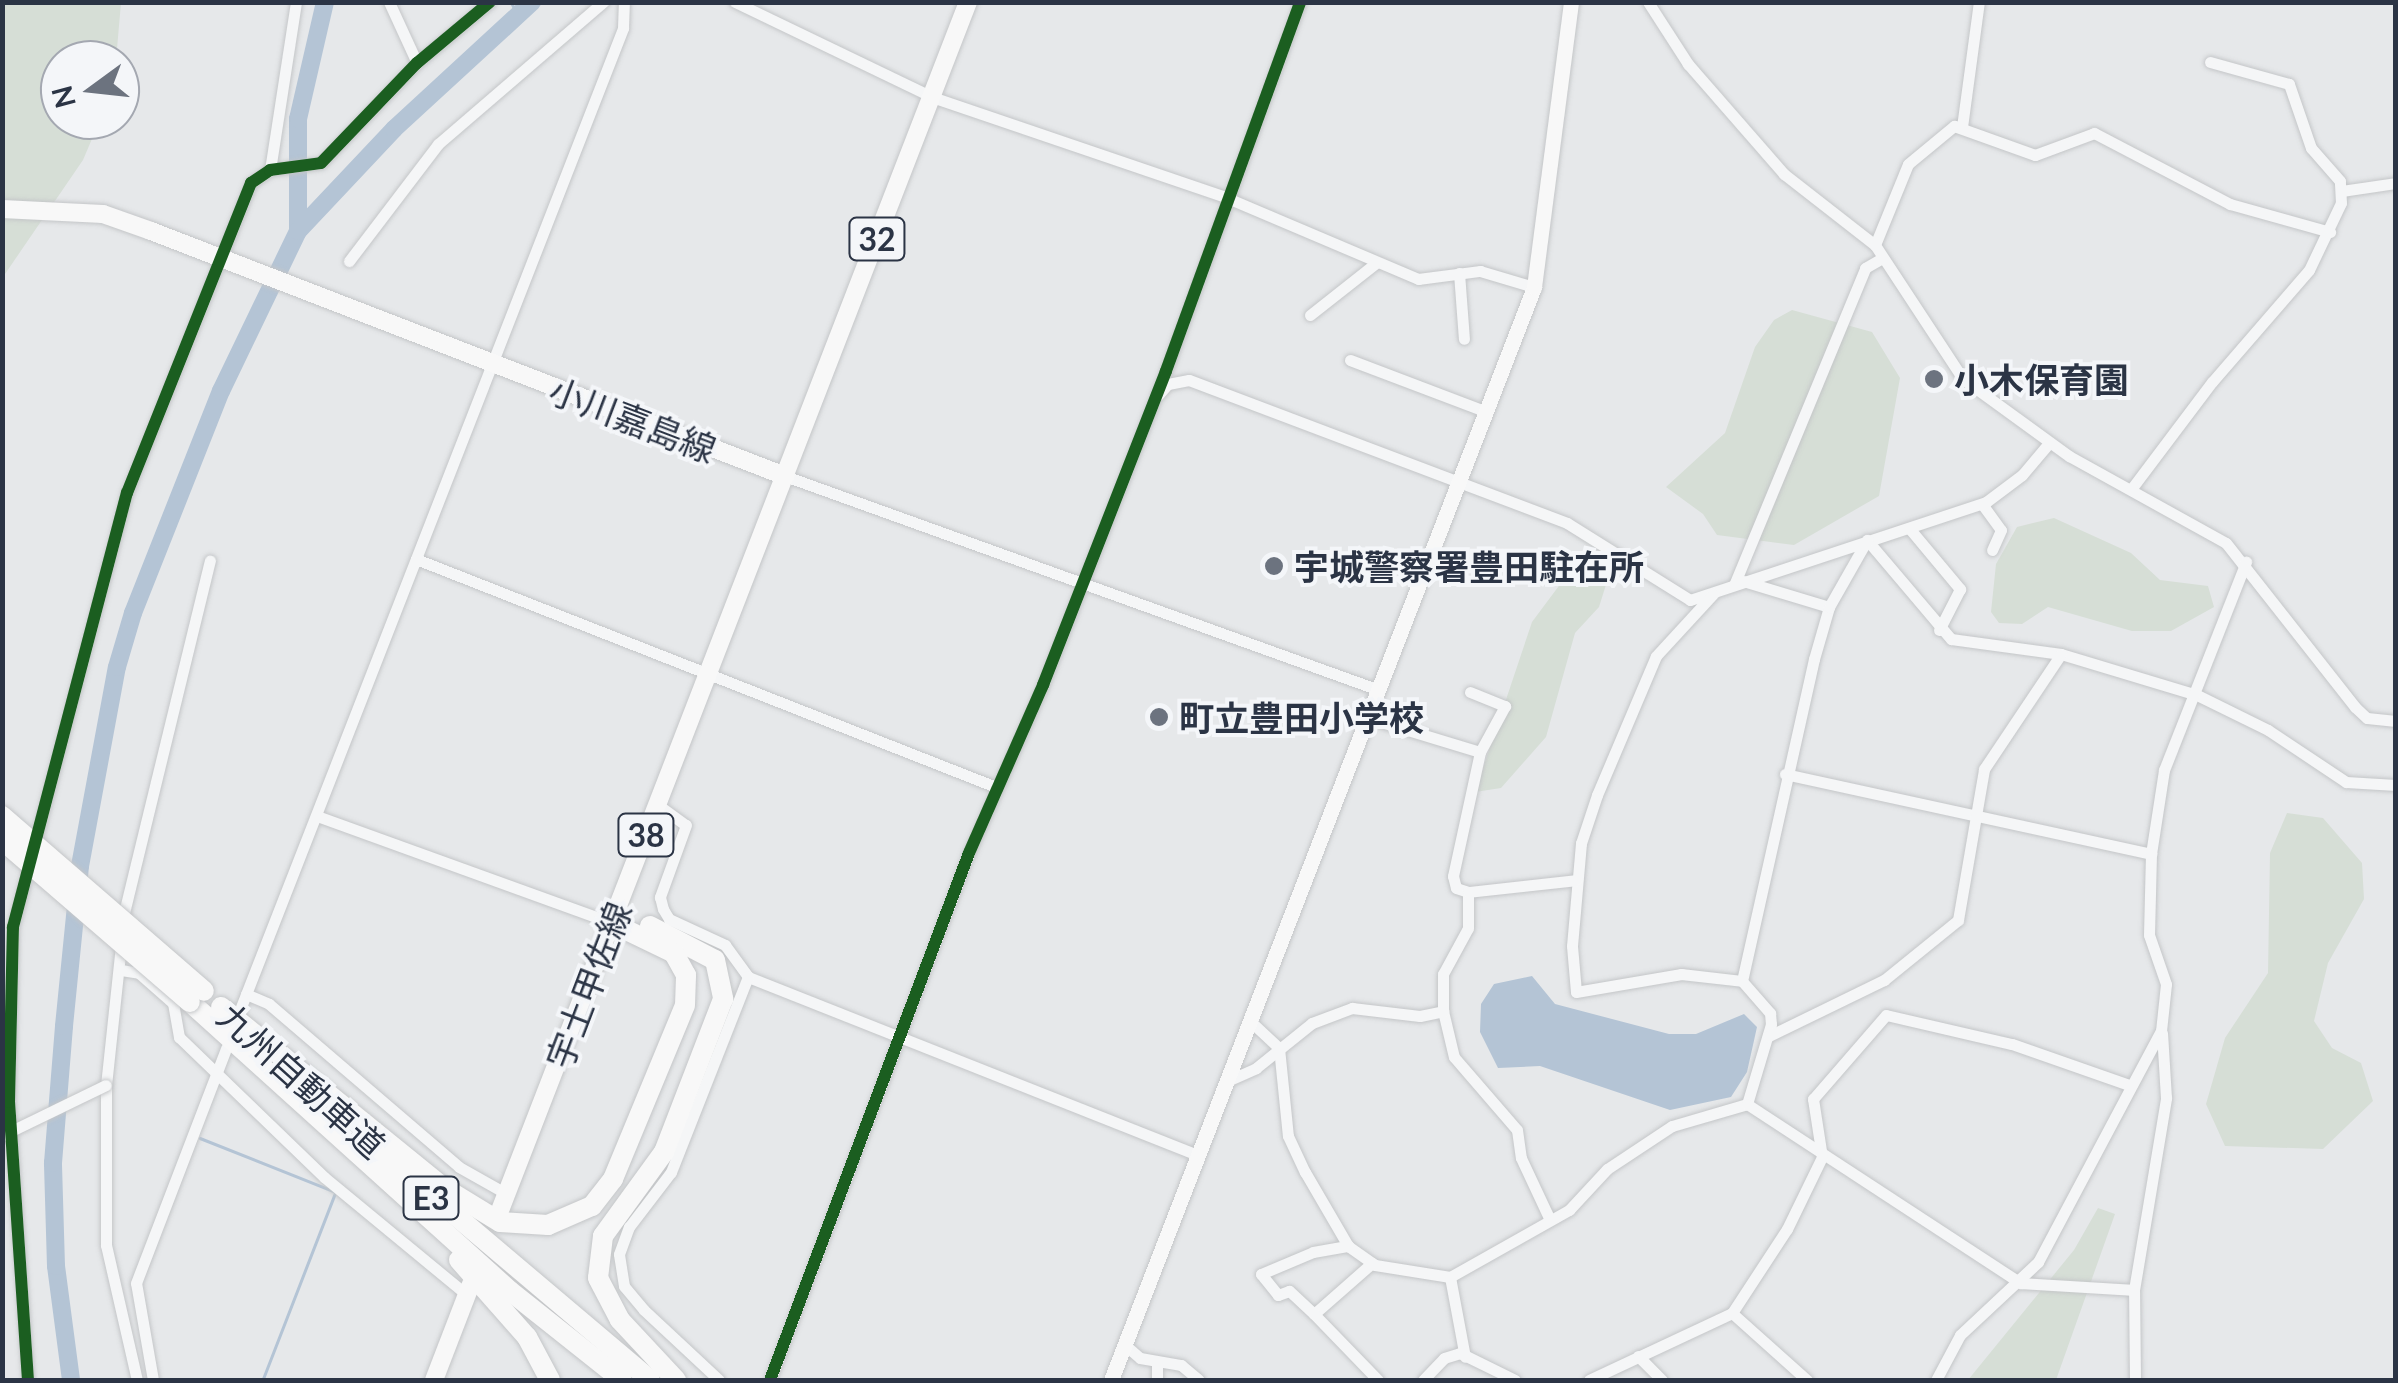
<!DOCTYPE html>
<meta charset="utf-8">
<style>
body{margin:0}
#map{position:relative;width:2398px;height:1383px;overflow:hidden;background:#e6e8ea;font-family:Lato,"Noto Sans JP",sans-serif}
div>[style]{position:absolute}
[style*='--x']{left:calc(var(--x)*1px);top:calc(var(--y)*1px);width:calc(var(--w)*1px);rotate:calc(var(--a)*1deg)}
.green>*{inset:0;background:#d6ded6}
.water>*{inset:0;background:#b4c4d5}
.stream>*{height:2.5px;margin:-1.25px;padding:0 1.25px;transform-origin:1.25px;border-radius:1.25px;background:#b4c4d5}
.river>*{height:18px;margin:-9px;padding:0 9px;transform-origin:9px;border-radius:9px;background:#b4c4d5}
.roads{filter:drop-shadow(0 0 2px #c4c6c8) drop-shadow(0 0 2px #c4c6c8)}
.street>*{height:11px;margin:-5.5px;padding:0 5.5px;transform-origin:5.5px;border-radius:5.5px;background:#f5f6f7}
.secondary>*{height:15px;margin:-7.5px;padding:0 7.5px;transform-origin:7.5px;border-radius:7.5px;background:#f8f8f8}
.primary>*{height:18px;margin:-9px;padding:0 9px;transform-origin:9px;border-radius:9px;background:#f8f8f8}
.highway>*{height:20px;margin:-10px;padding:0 10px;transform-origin:10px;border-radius:10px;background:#f8f8f8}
.bridges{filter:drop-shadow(0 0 2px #c4c6c8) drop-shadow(0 0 2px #c4c6c8)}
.street-bridge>*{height:11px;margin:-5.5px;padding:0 5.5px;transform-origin:5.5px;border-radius:5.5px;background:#f5f6f7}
.highway-bridge>*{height:20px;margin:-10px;padding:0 10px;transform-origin:10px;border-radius:10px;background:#f8f8f8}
.cycleway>*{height:12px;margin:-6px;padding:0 6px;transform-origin:6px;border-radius:6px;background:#1b5e20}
.dots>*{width:28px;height:28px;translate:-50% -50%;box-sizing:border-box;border:5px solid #f4f6f9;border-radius:50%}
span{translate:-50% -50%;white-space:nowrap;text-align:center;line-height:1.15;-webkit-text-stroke:8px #f4f6f9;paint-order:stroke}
.shield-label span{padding:2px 8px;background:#f4f6f9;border:2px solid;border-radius:8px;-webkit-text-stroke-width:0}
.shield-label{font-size:32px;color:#2b3445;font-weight:700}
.poi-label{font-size:35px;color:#2b3445;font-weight:700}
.left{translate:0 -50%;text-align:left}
.street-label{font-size:35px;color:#2b3445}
.frame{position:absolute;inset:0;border:5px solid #2b3445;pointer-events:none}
.north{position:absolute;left:40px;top:40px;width:100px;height:100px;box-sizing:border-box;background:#f4f6f9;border:2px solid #a4a8b1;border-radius:50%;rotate:255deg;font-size:28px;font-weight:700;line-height:40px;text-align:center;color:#2b3445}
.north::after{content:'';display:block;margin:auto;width:35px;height:45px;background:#6c737f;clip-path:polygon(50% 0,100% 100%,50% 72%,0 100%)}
</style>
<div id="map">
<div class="green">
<div style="clip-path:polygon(3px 3px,121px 3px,116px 60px,60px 60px,60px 120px,100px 120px,83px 160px,3px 277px)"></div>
<div style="clip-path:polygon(1792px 310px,1872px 332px,1900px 378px,1879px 496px,1794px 545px,1717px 535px,1703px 514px,1666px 487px,1725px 433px,1755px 347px,1774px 320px)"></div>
<div style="clip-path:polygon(2054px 518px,2131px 553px,2160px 580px,2208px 586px,2214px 607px,2171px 631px,2132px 631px,2048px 607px,2022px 624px,1999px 623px,1991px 612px,1996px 564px,2017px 527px)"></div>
<div style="clip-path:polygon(1587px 563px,1610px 572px,1599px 607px,1575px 633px,1546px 737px,1501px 788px,1475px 792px,1532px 622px,1567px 575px)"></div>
<div style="clip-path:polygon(2287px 813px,2323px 818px,2362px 863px,2364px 899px,2328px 963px,2314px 1021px,2332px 1048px,2361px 1063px,2373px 1101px,2323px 1149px,2225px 1146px,2206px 1104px,2225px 1038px,2268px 973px,2270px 853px)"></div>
<div style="clip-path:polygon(2098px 1208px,2115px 1214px,2056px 1380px,1968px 1380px,2074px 1250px)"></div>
</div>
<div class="water">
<div style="clip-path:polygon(1532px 976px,1555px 1004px,1669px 1034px,1696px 1034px,1744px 1014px,1757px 1027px,1747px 1072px,1731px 1097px,1670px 1110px,1540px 1066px,1498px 1068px,1480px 1032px,1481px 1004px,1494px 984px)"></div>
</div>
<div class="stream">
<div style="--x:511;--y:2;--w:13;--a:61"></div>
<div style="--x:200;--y:1138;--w:146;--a:21.7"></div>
<div style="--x:336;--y:1192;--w:202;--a:111.2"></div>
</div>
<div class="river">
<div style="--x:298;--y:231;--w:112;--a:-90"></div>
<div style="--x:298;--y:119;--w:120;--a:-77"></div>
<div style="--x:71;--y:1380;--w:115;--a:-97.5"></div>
<div style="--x:56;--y:1266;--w:103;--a:-91.7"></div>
<div style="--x:53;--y:1163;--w:137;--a:-85.4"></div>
<div style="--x:64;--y:1026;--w:161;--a:-84.3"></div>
<div style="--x:80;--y:866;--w:202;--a:-79.5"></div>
<div style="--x:117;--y:667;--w:56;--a:-73.5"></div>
<div style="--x:133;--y:613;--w:239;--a:-68.4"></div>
<div style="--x:221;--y:391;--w:178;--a:-64.3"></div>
<div style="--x:298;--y:231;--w:140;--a:-46.7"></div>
<div style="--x:394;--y:129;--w:188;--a:-42.6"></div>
</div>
<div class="roads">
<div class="street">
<div style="--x:389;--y:2;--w:67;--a:65.3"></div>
<div style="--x:735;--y:2;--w:219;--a:25.7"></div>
<div style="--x:932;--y:97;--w:310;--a:18.8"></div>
<div style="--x:1225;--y:197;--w:210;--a:23"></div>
<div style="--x:1418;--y:279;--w:63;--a:-7.4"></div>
<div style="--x:1480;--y:271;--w:56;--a:16.5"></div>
<div style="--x:1648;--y:2;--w:74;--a:57.2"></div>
<div style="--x:1688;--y:64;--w:146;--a:48.9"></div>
<div style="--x:1784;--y:174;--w:115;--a:38"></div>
<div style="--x:1875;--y:245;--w:160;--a:56.7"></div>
<div style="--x:1963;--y:379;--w:131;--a:36"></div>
<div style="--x:2069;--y:456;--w:179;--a:29"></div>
<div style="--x:2226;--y:543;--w:209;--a:51.8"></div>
<div style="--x:2355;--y:707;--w:16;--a:43"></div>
<div style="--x:2367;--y:718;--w:29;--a:6"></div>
<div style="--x:1962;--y:127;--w:126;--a:-82.3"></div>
<div style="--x:270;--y:170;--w:170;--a:-81.2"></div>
<div style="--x:2342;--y:191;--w:55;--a:-8.4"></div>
<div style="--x:1875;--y:245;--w:87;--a:-67.8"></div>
<div style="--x:1908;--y:164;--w:60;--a:-39.6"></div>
<div style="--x:1954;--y:126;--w:86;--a:19.7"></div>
<div style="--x:2035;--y:155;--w:63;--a:-20.4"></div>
<div style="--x:2094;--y:133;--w:153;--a:27.6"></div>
<div style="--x:2230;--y:204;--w:104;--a:15.6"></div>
<div style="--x:349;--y:261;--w:147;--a:-52.7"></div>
<div style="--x:438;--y:144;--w:218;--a:-40.7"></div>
<div style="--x:1459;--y:273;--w:66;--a:85.7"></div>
<div style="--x:1310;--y:315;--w:85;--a:-38.3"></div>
<div style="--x:1350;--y:360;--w:147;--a:20.8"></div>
<div style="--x:1158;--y:395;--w:15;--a:-48"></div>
<div style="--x:1168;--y:384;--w:21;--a:-11"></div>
<div style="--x:1189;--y:380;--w:404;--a:20.7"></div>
<div style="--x:1567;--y:523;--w:145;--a:32"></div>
<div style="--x:1690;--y:600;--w:312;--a:-18.3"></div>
<div style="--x:1986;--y:502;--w:45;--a:-36.9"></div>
<div style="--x:2022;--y:475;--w:42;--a:-49.8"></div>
<div style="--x:785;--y:476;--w:631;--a:19.81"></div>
<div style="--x:2132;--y:488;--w:133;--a:-53"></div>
<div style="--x:2212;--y:382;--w:148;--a:-49.1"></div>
<div style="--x:2309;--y:270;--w:74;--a:-64.5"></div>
<div style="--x:2341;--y:203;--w:22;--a:-93"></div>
<div style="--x:2340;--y:181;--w:44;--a:-131.3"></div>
<div style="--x:2311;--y:148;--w:68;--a:-109"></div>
<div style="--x:2289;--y:84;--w:82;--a:-164.4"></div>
<div style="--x:1982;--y:504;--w:32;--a:54"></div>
<div style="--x:2001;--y:530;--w:22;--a:114"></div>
<div style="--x:1909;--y:528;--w:80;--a:50.1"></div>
<div style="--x:1960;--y:589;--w:46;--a:117.1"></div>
<div style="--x:1867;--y:540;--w:130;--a:49.7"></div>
<div style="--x:1951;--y:639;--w:111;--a:7.8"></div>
<div style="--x:2061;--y:654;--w:142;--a:16.8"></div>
<div style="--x:2197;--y:695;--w:79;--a:26.2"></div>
<div style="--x:2268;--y:730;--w:94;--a:33.7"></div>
<div style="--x:2346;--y:782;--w:50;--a:3.4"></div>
<div style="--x:416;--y:559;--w:623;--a:21.46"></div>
<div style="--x:1743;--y:581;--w:90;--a:16.8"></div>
<div style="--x:1734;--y:585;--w:343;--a:-67.5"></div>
<div style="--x:1865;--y:268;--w:20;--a:-30"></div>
<div style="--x:1713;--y:594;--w:84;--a:132.6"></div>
<div style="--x:1656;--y:656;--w:151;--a:113"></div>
<div style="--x:1597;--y:795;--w:51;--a:108.4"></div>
<div style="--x:1581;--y:843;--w:103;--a:95"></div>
<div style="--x:1572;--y:946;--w:46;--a:85"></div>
<div style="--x:1576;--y:992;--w:107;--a:-9.7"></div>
<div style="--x:1681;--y:974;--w:61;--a:6.5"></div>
<div style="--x:1742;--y:981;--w:43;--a:48.8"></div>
<div style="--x:1770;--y:1013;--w:11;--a:85"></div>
<div style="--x:1771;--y:1024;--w:84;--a:106.7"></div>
<div style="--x:1470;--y:692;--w:38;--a:22"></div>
<div style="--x:1505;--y:706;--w:52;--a:118.5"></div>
<div style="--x:1368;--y:718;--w:117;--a:16.9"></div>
<div style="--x:1480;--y:752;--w:127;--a:102.3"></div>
<div style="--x:1453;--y:876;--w:12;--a:76"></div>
<div style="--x:1456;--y:888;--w:13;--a:18"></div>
<div style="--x:1785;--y:774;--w:375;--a:12.3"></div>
<div style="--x:658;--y:805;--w:34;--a:36"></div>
<div style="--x:686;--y:825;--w:77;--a:109.9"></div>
<div style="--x:660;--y:897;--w:12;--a:76"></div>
<div style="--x:663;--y:909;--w:12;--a:59"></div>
<div style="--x:669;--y:919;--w:62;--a:24.9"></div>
<div style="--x:725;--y:945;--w:39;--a:54"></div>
<div style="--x:748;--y:977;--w:485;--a:21.6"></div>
<div style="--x:317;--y:816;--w:314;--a:19.9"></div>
<div style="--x:122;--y:921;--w:371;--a:-76.3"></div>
<div style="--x:121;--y:945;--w:141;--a:96.1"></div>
<div style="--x:106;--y:1085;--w:160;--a:90"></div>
<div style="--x:106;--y:1245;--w:139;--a:77.1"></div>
<div style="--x:121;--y:970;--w:18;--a:9"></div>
<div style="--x:139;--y:973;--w:45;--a:41.4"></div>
<div style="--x:173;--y:1003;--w:35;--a:80"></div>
<div style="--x:179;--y:1037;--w:202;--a:44"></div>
<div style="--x:324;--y:1177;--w:185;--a:39.5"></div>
<div style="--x:1742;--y:981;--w:330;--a:-77.4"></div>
<div style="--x:1814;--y:659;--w:54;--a:-73.9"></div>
<div style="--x:1829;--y:607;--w:77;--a:-60.4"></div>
<div style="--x:246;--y:994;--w:25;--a:23"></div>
<div style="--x:269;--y:1004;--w:250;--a:40.6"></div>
<div style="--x:459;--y:1167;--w:55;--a:29.4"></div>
<div style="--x:241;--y:1007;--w:1051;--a:-68.68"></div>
<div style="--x:623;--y:28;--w:26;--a:-88"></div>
<div style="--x:1443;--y:1011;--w:47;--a:76.6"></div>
<div style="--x:1454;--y:1057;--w:96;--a:49.2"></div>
<div style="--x:1517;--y:1130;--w:28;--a:82"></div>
<div style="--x:1521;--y:1158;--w:68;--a:64.9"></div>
<div style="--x:1249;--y:1020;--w:41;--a:43"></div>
<div style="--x:1279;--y:1048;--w:88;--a:84.2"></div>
<div style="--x:1288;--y:1136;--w:40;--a:65"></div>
<div style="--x:1305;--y:1172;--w:86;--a:59.8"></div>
<div style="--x:1348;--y:1246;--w:33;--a:35"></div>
<div style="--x:1375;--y:1265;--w:76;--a:9.1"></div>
<div style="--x:1450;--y:1277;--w:137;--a:-29.4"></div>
<div style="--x:1569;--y:1210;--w:56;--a:-47.2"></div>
<div style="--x:1607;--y:1169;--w:78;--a:-33.5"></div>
<div style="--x:1672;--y:1126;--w:78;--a:-16.3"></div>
<div style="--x:1747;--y:1104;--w:327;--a:33.2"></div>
<div style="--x:2021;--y:1283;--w:113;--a:3.5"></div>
<div style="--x:1769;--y:1036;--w:128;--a:-26"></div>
<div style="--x:1884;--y:980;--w:95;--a:-39"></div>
<div style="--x:1958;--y:920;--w:153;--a:-80.2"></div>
<div style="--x:1984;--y:769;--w:138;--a:-56.2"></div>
<div style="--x:1225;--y:1082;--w:34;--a:-24"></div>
<div style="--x:1256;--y:1068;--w:72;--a:-38.8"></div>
<div style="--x:1312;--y:1023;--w:43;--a:-20.6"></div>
<div style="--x:1352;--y:1008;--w:68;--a:6.7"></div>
<div style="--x:1420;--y:1016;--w:24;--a:-12"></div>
<div style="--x:1443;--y:1011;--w:37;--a:-90"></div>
<div style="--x:1443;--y:974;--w:52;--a:-61.5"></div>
<div style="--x:1468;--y:928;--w:36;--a:-90"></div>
<div style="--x:1468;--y:892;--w:109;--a:-6.3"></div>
<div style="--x:1372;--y:1263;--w:77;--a:138.7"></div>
<div style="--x:1314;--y:1314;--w:92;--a:45.9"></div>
<div style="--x:1450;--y:1277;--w:81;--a:79.4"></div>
<div style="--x:1732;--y:1313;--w:101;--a:41.8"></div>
<div style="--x:1314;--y:1314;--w:34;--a:-137"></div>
<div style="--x:1289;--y:1291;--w:12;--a:160"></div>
<div style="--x:1278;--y:1295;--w:27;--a:-129"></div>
<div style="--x:1261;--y:1274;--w:56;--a:-22.9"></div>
<div style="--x:1313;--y:1252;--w:36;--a:-10"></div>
<div style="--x:1125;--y:1345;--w:20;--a:41"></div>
<div style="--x:1140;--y:1358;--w:42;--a:9.7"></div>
<div style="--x:1181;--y:1365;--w:23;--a:40"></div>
<div style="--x:1638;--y:1356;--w:34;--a:45"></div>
<div style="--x:28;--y:1380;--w:279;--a:-93.9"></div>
<div style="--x:9;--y:1102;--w:175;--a:-88.7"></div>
<div style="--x:13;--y:927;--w:449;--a:-75.3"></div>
<div style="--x:127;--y:493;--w:334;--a:-68.2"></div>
<div style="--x:251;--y:183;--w:23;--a:-34"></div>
<div style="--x:270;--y:170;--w:51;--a:-7.8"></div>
<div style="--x:321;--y:163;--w:139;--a:-46.2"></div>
<div style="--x:417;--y:63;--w:95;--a:-39.9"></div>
<div style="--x:153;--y:1380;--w:98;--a:-99.9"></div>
<div style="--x:136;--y:1283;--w:252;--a:-69"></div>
<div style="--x:719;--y:1380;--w:103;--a:-137"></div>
<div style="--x:644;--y:1310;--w:31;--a:-130"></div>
<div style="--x:624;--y:1286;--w:32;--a:-99"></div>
<div style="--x:619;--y:1254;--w:29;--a:-70"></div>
<div style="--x:629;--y:1227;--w:69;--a:-52.6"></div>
<div style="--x:671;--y:1172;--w:210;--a:-68.5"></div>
<div style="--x:770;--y:1380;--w:563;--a:-69.31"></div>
<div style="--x:969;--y:853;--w:184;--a:-66.2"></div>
<div style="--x:1043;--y:685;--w:337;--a:-68.6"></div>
<div style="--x:1166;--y:371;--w:393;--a:-70"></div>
<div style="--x:1157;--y:1380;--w:18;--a:-90"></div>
<div style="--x:1423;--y:1380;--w:30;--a:-46"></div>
<div style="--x:1444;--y:1358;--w:17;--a:-17"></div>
<div style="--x:1460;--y:1353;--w:61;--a:26.1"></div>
<div style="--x:1589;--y:1380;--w:158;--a:-25.1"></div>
<div style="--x:1732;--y:1313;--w:100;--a:-56.8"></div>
<div style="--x:1787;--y:1229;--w:80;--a:-64.1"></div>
<div style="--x:1822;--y:1157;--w:59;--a:-98.8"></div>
<div style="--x:1813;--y:1099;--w:111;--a:-49"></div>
<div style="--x:1886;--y:1015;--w:129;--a:13"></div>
<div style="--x:2012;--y:1044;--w:124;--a:19.3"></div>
<div style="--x:1936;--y:1380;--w:51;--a:-61.9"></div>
<div style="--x:1960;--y:1335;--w:107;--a:-43.1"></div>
<div style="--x:2038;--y:1262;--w:262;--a:-62"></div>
<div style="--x:2161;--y:1031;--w:47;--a:-83.9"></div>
<div style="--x:2166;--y:984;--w:52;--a:-109.1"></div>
<div style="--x:2149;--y:935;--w:81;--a:-88.6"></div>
<div style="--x:2151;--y:854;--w:85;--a:-81.2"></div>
<div style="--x:2164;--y:770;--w:224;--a:-68.5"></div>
<div style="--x:2135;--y:1380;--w:90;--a:-90.6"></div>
<div style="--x:2134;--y:1290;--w:195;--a:-80.5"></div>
<div style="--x:2166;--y:1098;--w:65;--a:-93.5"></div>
</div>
<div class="secondary">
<div style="--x:1111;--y:1380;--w:1172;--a:-68.84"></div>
<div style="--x:1534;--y:287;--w:287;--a:-82.6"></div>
</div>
<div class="primary">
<div style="--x:2;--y:209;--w:101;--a:2.8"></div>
<div style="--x:103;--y:214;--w:51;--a:19.5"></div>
<div style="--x:151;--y:231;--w:680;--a:21.13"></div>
<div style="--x:499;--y:1213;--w:1299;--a:-68.83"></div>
<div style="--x:434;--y:1380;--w:103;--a:-68.9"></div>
</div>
<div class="highway">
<div style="--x:650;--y:926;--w:73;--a:27.6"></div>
<div style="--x:715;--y:960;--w:40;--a:78"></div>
<div style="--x:723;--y:999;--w:164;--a:111.1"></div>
<div style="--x:664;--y:1152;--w:104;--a:126"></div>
<div style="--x:603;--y:1236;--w:42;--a:96.8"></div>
<div style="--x:598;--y:1278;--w:47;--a:62.4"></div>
<div style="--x:620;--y:1320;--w:82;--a:47"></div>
<div style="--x:190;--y:1002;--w:431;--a:42.1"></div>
<div style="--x:510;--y:1291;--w:143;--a:38.5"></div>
<div style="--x:221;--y:1007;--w:284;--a:39.1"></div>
<div style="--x:441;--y:1186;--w:69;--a:31.4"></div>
<div style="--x:500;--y:1222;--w:48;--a:3.6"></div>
<div style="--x:548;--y:1225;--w:48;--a:-23.4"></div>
<div style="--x:592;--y:1206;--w:34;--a:-52"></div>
<div style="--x:613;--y:1179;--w:188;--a:-67.5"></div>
<div style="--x:685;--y:1005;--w:30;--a:-88"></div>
<div style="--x:686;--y:975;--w:25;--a:-119"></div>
<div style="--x:674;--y:953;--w:69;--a:-154.2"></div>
<div style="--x:384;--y:1155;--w:348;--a:40.2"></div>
<div style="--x:459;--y:1260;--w:103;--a:48.6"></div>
<div style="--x:527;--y:1337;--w:49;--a:61.9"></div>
</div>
</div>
<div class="bridges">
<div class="street-bridge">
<div style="--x:3;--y:1135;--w:114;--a:-25.9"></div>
</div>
<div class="highway-bridge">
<div style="--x:2;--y:816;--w:267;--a:40.9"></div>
<div style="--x:2;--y:840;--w:248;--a:40.8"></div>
</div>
</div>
<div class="cycleway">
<div style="--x:28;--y:1380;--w:279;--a:-93.9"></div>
<div style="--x:9;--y:1102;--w:175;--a:-88.7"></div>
<div style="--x:13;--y:927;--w:449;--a:-75.3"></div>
<div style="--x:127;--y:493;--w:334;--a:-68.2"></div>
<div style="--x:251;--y:183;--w:23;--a:-34"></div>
<div style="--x:270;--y:170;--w:51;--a:-7.8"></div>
<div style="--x:321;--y:163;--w:139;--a:-46.2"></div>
<div style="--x:417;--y:63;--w:95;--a:-39.9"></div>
<div style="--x:770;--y:1380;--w:563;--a:-69.31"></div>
<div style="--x:969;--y:853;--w:184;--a:-66.2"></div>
<div style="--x:1043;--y:685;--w:337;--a:-68.6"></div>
<div style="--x:1166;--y:371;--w:393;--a:-70"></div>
</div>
<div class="dots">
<div style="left:1934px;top:379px;background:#6c737f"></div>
<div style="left:1274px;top:566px;background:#6c737f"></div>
<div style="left:1159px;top:717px;background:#6c737f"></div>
</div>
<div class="shield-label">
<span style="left:877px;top:239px">32</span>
<span style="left:646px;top:835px">38</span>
<span style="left:431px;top:1198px">E3</span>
</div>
<div class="poi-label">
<span class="left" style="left:1954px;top:379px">小木保育園</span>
<span class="left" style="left:1294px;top:566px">宇城警察署豊田駐在所</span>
<span class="left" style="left:1179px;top:717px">町立豊田小学校</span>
</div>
<div class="street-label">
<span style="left:633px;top:419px;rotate:21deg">小川嘉島線</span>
<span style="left:588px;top:985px;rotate:-69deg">宇土甲佐線</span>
<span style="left:302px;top:1080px;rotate:42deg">九州自動車道</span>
</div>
<div class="frame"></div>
<div class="north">N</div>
</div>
